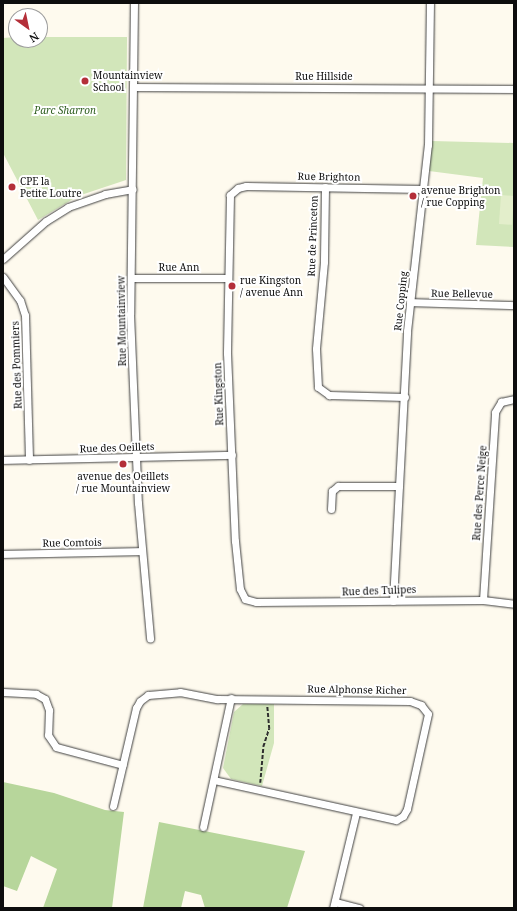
<!DOCTYPE html>
<style>
body{margin:0}
#map{position:relative;width:517px;height:911px;overflow:hidden;background:#fefaee;font-family:"Noto Serif",serif}
div>[style]{position:absolute}
[style*='--x']{left:calc(var(--x)*1px);top:calc(var(--y)*1px);width:calc(var(--w)*1px);rotate:calc(var(--a)*1deg)}
.green>*{inset:0;background:#d2e6ba}
.forest>*{inset:0;background:#b7d69b}
.pitch>*{inset:0;background:#e3eecb;transform-origin:0 0}
.path>*{height:1.5px;margin-top:-0.75px;transform-origin:0;background:repeating-linear-gradient(90deg,#2f2f2f 0 4px,transparent 0 6px)}
.roads{filter:drop-shadow(0 0 1px #404040) drop-shadow(0 0 1px #404040)}
.street>*{height:7px;margin:-3.5px;padding:0 3.5px;transform-origin:3.5px;border-radius:3.5px;background:#fff}
.dots>*{width:11px;height:11px;translate:-50% -50%;box-sizing:border-box;border:2px solid #fff;border-radius:50%}
span{translate:-50% -50%;white-space:nowrap;text-align:center;line-height:1.15;-webkit-text-stroke:4px #fff;paint-order:stroke}
.poi-label{font-size:10px;color:#0d0d0d}
.left{translate:0 -50%;text-align:left}
.street-label{font-size:10px;color:#0d0d0d}
.park-label{font-size:10px;color:#316022;font-style:italic}
.frame{position:absolute;inset:0;border:4px solid #0d0d0d;pointer-events:none}
.north{position:absolute;left:8px;top:8px;width:40px;height:40px;box-sizing:border-box;background:#fff;border:1px solid #9e9e9e;border-radius:50%;rotate:147deg;font-size:11px;font-weight:700;line-height:16px;text-align:center;color:#0d0d0d}
.north::after{content:'';display:block;margin:auto;width:14px;height:18px;background:#b42f39;clip-path:polygon(50% 0,100% 100%,50% 72%,0 100%)}
</style>
<div id="map">
<div class="green">
<div style="clip-path:polygon(16px 37px,16px 40px,40px 40px,40px 37px,127px 37px,126px 180px,78px 196px,38px 220px,3px 153px,3px 38px)"></div>
<div style="clip-path:polygon(432px 141px,514px 143px,514px 247px,476px 245px,483px 178px,429px 171px)"></div>
<div style="clip-path:polygon(243px 704px,274px 704px,274px 743px,262px 786px,231px 779px,223px 768px,234px 712px)"></div>
</div>
<div class="forest">
<div style="clip-path:polygon(3px 782px,54px 793px,105px 810px,124px 812px,112px 908px,43px 908px,57px 869px,31px 856px,17px 891px,3px 886px)"></div>
<div style="clip-path:polygon(159px 822px,305px 851px,287px 908px,205px 908px,201px 895px,185px 891px,181px 908px,143px 908px)"></div>
</div>
<div class="pitch">
<div style="left:501px;top:195px;width:13px;height:29px;rotate:4deg"></div>
</div>
<div class="path">
<div style="--x:260;--y:783;--w:36;--a:-85"></div>
<div style="--x:263;--y:747;--w:19;--a:-72"></div>
<div style="--x:269;--y:729;--w:23;--a:-95"></div>
</div>
<div class="roads">
<div class="street">
<div style="--x:134;--y:3;--w:311;--a:90.7"></div>
<div style="--x:130;--y:314;--w:189;--a:87.6"></div>
<div style="--x:138;--y:503;--w:136;--a:84.9"></div>
<div style="--x:134;--y:87;--w:380;--a:0.3"></div>
<div style="--x:325;--y:187;--w:75;--a:90.8"></div>
<div style="--x:324;--y:262;--w:87;--a:95.3"></div>
<div style="--x:316;--y:349;--w:38;--a:87"></div>
<div style="--x:318;--y:387;--w:14;--a:36"></div>
<div style="--x:329;--y:395;--w:76;--a:1.5"></div>
<div style="--x:423;--y:189;--w:177;--a:-179"></div>
<div style="--x:246;--y:186;--w:8;--a:166"></div>
<div style="--x:238;--y:188;--w:11;--a:139"></div>
<div style="--x:230;--y:195;--w:158;--a:91.1"></div>
<div style="--x:227;--y:353;--w:188;--a:87.6"></div>
<div style="--x:235;--y:541;--w:48;--a:84.1"></div>
<div style="--x:240;--y:589;--w:11;--a:63"></div>
<div style="--x:245;--y:599;--w:11;--a:15"></div>
<div style="--x:256;--y:602;--w:227;--a:-0.5"></div>
<div style="--x:483;--y:600;--w:31;--a:7"></div>
<div style="--x:3;--y:259;--w:57;--a:-41.5"></div>
<div style="--x:46;--y:221;--w:26;--a:-32"></div>
<div style="--x:68;--y:207;--w:39;--a:-19"></div>
<div style="--x:105;--y:194;--w:28;--a:-10"></div>
<div style="--x:3;--y:277;--w:29;--a:54"></div>
<div style="--x:20;--y:300;--w:16;--a:72"></div>
<div style="--x:25;--y:315;--w:145;--a:88.4"></div>
<div style="--x:131;--y:278;--w:96;--a:0"></div>
<div style="--x:410;--y:302;--w:104;--a:1.7"></div>
<div style="--x:3;--y:460;--w:229;--a:-1.3"></div>
<div style="--x:331;--y:509;--w:18;--a:-87"></div>
<div style="--x:332;--y:491;--w:8;--a:-40"></div>
<div style="--x:338;--y:486;--w:61;--a:0"></div>
<div style="--x:3;--y:554;--w:139;--a:-1.2"></div>
<div style="--x:483;--y:600;--w:188;--a:-86.3"></div>
<div style="--x:495;--y:412;--w:12;--a:-59"></div>
<div style="--x:501;--y:402;--w:13;--a:-13"></div>
<div style="--x:393;--y:601;--w:270;--a:-87"></div>
<div style="--x:407;--y:331;--w:187;--a:-83.6"></div>
<div style="--x:428;--y:145;--w:142;--a:-89.2"></div>
<div style="--x:3;--y:692;--w:33;--a:3"></div>
<div style="--x:36;--y:694;--w:10;--a:29"></div>
<div style="--x:45;--y:699;--w:12;--a:70"></div>
<div style="--x:49;--y:710;--w:25;--a:92"></div>
<div style="--x:48;--y:735;--w:14;--a:56"></div>
<div style="--x:56;--y:747;--w:69;--a:15"></div>
<div style="--x:113;--y:806;--w:101;--a:-76.8"></div>
<div style="--x:136;--y:708;--w:8;--a:-60"></div>
<div style="--x:140;--y:701;--w:10;--a:-37"></div>
<div style="--x:148;--y:695;--w:32;--a:-5"></div>
<div style="--x:180;--y:692;--w:38;--a:11"></div>
<div style="--x:217;--y:699;--w:193;--a:0.6"></div>
<div style="--x:410;--y:701;--w:12;--a:20"></div>
<div style="--x:421;--y:705;--w:11;--a:52"></div>
<div style="--x:428;--y:714;--w:97;--a:102.5"></div>
<div style="--x:407;--y:809;--w:8;--a:120"></div>
<div style="--x:403;--y:816;--w:8;--a:150"></div>
<div style="--x:396;--y:820;--w:186;--a:-167.6"></div>
<div style="--x:203;--y:827;--w:132;--a:-77.8"></div>
<div style="--x:335;--y:902;--w:25;--a:14"></div>
<div style="--x:333;--y:908;--w:98;--a:-76.4"></div>
</div>
</div>
<div class="dots">
<div style="left:85px;top:81px;background:#b42f39"></div>
<div style="left:12px;top:187px;background:#b42f39"></div>
<div style="left:413px;top:196px;background:#b42f39"></div>
<div style="left:232px;top:286px;background:#b42f39"></div>
<div style="left:123px;top:464px;background:#b42f39"></div>
</div>
<div class="poi-label">
<span class="left" style="left:93px;top:81px">Mountainview<br>School</span>
<span class="left" style="left:20px;top:187px">CPE la<br>Petite Loutre</span>
<span class="left" style="left:421px;top:196px">avenue Brighton<br>/ rue Copping</span>
<span class="left" style="left:240px;top:286px">rue Kingston<br>/ avenue Ann</span>
<span style="left:123px;top:482px">avenue des Oeillets<br>/ rue Mountainview</span>
</div>
<div class="street-label">
<span style="left:324px;top:77px">Rue Hillside</span>
<span style="left:329px;top:177px;rotate:1deg">Rue Brighton</span>
<span style="left:313px;top:236px;rotate:-88deg">Rue de Princeton</span>
<span style="left:179px;top:268px">Rue Ann</span>
<span style="left:462px;top:294px;rotate:1deg">Rue Bellevue</span>
<span style="left:401px;top:301px;rotate:-84deg">Rue Copping</span>
<span style="left:122px;top:321px;rotate:-91deg">Rue Mountainview</span>
<span style="left:17px;top:365px;rotate:-92deg">Rue des Pommiers</span>
<span style="left:219px;top:394px;rotate:-92deg">Rue Kingston</span>
<span style="left:117px;top:448px;rotate:-2deg">Rue des Oeillets</span>
<span style="left:480px;top:493px;rotate:-86deg">Rue des Perce Neige</span>
<span style="left:72px;top:543px;rotate:-1deg">Rue Comtois</span>
<span style="left:379px;top:591px;rotate:-2deg">Rue des Tulipes</span>
<span style="left:357px;top:690px;rotate:1deg">Rue Alphonse Richer</span>
</div>
<div class="park-label">
<span style="left:65px;top:111px">Parc Sharron</span>
</div>
<div class="frame"></div>
<div class="north">N</div>
</div>
